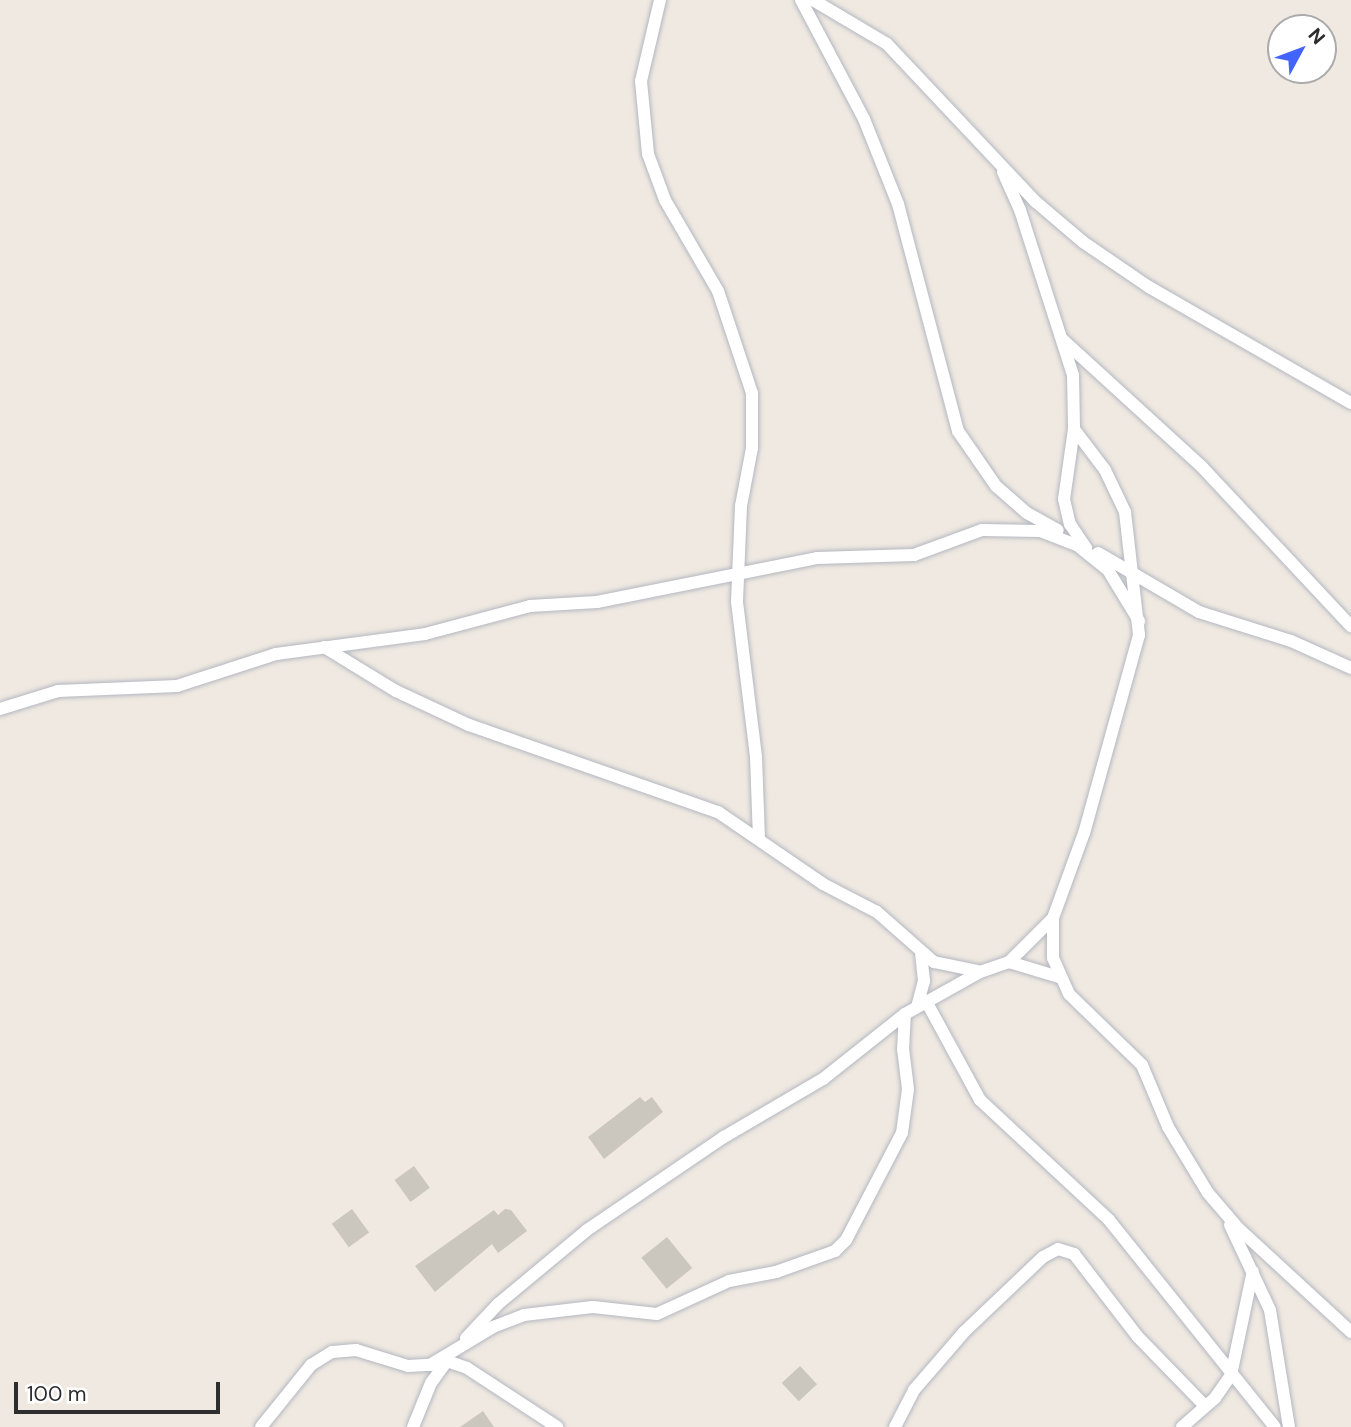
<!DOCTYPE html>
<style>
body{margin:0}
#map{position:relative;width:1351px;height:1427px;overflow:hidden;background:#efe9e1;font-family:"DM Sans",sans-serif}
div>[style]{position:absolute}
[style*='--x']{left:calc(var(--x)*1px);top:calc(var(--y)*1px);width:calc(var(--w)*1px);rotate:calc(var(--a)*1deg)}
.building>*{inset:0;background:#cbc7bf;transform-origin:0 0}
.roads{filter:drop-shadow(0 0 2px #b4b7c1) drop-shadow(0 0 2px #b4b7c1)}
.minor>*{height:12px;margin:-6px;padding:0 6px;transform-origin:6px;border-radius:6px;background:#fff}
span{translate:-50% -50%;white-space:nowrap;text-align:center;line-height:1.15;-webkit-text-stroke:5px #fff;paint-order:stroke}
.north{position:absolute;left:1267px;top:14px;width:70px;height:70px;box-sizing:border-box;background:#fff;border:2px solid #ababab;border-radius:50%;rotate:49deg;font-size:19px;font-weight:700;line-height:28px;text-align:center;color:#2e2e2e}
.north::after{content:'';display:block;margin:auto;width:24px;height:32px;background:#4264fb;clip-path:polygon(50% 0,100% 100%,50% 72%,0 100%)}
.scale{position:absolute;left:14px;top:1382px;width:206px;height:32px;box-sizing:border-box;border:4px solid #2e2e2e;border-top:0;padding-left:9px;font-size:21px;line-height:24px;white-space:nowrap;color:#2e2e2e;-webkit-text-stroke:5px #fff;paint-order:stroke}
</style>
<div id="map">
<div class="building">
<div style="clip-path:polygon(640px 1097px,645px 1102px,652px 1097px,663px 1112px,604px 1159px,588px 1137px)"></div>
<div style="left:414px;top:1166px;width:27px;height:24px;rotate:54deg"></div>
<div style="left:352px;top:1209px;width:29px;height:25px;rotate:54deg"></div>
<div style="clip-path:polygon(505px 1209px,511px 1210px,527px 1231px,498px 1253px,492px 1244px,435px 1292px,415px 1266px,494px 1210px,498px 1215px)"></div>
<div style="left:667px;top:1237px;width:40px;height:33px;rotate:51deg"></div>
<div style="left:800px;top:1366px;width:25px;height:25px;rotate:47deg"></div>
<div style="clip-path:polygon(483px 1411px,494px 1427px,460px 1427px)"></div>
</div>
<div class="roads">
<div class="minor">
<div style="--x:660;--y:0;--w:83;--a:103.2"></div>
<div style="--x:641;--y:81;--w:73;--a:84.5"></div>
<div style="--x:648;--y:154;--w:49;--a:69.7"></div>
<div style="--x:665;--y:200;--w:105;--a:59.8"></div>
<div style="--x:718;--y:291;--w:108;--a:71.6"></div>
<div style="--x:752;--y:393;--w:55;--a:90"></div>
<div style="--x:752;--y:448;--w:59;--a:100.7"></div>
<div style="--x:741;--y:506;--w:96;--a:92.4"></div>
<div style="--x:737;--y:602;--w:156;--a:83"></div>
<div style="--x:756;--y:757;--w:81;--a:87.9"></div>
<div style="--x:801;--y:0;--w:135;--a:62.1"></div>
<div style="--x:864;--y:119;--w:92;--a:68.2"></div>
<div style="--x:898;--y:204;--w:235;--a:75.2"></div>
<div style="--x:958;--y:431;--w:67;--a:55.4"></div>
<div style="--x:996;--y:486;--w:41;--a:41.1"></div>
<div style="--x:1027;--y:513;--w:35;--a:29"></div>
<div style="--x:813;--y:0;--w:86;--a:30.7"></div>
<div style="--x:887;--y:44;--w:217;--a:46.7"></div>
<div style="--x:1036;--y:202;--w:62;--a:40.4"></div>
<div style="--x:1083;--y:242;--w:80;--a:34.3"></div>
<div style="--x:1149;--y:287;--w:233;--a:29.9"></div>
<div style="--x:1003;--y:172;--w:42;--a:65.9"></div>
<div style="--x:1020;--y:210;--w:173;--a:72.2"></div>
<div style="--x:1073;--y:375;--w:54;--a:88.9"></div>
<div style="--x:1074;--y:429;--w:71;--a:98.1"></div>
<div style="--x:1064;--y:499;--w:26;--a:77"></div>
<div style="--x:1070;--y:524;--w:29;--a:56"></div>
<div style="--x:1063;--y:340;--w:188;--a:42.4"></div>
<div style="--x:1202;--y:467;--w:218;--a:46.9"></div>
<div style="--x:1074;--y:429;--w:51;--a:52.9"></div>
<div style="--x:1105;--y:470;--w:47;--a:64.5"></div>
<div style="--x:1125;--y:512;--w:124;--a:83.5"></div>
<div style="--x:1139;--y:635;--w:205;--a:105.5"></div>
<div style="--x:1084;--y:833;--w:90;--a:110"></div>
<div style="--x:1053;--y:918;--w:40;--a:90"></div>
<div style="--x:1053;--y:958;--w:39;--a:66"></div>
<div style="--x:1069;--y:994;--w:102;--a:44.2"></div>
<div style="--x:1142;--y:1065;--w:67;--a:67.2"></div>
<div style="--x:1168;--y:1127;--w:77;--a:58.8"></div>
<div style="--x:1208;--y:1193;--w:46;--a:49.4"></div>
<div style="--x:1238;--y:1228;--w:154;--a:42.6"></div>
<div style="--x:1098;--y:553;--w:117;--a:30.3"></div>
<div style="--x:1199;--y:612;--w:96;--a:17.5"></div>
<div style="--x:1291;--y:641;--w:66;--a:24.2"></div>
<div style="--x:324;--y:647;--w:84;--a:31.4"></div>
<div style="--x:396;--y:691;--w:81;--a:25"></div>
<div style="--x:469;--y:725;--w:264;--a:19.3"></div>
<div style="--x:718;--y:812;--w:127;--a:34.4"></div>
<div style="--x:823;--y:884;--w:61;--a:27.4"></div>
<div style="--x:877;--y:912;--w:76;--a:41.3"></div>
<div style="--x:934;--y:962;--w:44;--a:11.8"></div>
<div style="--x:0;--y:709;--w:61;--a:-17.2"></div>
<div style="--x:58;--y:691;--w:119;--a:-2.4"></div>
<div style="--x:177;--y:686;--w:104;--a:-17.9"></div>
<div style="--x:276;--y:654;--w:150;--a:-7.6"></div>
<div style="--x:425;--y:634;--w:109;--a:-14.9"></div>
<div style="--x:530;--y:606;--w:67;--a:-3.4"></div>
<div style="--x:597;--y:602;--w:224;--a:-11.3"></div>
<div style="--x:817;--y:558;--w:97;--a:-1.8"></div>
<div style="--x:914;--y:555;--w:72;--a:-20.2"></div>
<div style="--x:982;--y:530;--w:58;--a:1"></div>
<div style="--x:1040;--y:531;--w:40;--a:21"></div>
<div style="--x:1077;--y:545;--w:40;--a:39"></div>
<div style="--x:1108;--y:570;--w:60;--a:58.7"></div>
<div style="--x:1009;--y:962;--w:52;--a:16.7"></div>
<div style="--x:926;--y:1001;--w:113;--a:61.4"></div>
<div style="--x:980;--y:1100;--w:176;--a:42.9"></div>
<div style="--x:1109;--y:1220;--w:265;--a:51.3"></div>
<div style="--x:917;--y:1007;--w:27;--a:-75"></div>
<div style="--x:924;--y:981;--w:27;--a:-96"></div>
<div style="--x:1230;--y:1225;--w:94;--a:64.8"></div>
<div style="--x:1270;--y:1310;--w:119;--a:80.8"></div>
<div style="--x:466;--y:1338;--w:47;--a:-46.7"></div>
<div style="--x:498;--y:1304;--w:116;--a:-39.7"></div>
<div style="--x:587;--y:1230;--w:166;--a:-34.2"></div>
<div style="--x:724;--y:1137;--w:115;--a:-30.4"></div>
<div style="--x:823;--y:1079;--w:105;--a:-38.4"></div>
<div style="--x:905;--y:1014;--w:86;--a:-29.2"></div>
<div style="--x:980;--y:972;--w:31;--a:-19"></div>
<div style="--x:1009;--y:962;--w:62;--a:-45"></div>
<div style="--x:447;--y:1361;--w:21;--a:19"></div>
<div style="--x:467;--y:1368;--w:108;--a:33.2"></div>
<div style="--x:261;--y:1427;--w:80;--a:-51.1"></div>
<div style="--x:311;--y:1365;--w:25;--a:-32"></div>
<div style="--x:332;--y:1352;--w:24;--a:-5"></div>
<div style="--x:356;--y:1350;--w:54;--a:17.1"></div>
<div style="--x:408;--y:1366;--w:22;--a:-3"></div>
<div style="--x:430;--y:1365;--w:74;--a:-31.1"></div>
<div style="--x:493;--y:1327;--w:33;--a:-21"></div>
<div style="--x:524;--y:1315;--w:69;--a:-6.6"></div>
<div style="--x:593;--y:1307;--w:64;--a:6.2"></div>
<div style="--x:657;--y:1314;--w:79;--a:-24.6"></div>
<div style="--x:729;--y:1281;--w:48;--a:-10.8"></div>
<div style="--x:776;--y:1272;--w:63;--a:-19.6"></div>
<div style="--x:835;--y:1251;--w:16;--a:-45"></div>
<div style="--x:846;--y:1240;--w:121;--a:-62.4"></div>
<div style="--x:902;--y:1133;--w:44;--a:-82.2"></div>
<div style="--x:908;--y:1089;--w:39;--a:-97"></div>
<div style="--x:903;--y:1050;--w:36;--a:-87"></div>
<div style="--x:413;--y:1427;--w:48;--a:-67.8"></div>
<div style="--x:431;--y:1383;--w:29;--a:-54"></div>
<div style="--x:895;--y:1427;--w:42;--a:-62.8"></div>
<div style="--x:914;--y:1390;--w:77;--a:-49.2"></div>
<div style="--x:964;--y:1332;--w:109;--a:-43.5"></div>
<div style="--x:1043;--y:1257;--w:17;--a:-28"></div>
<div style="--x:1058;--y:1249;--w:17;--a:17"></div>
<div style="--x:1074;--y:1254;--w:105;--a:52.4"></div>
<div style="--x:1138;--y:1337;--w:96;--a:45.8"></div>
<div style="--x:1182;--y:1427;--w:44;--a:-41.3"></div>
<div style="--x:1215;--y:1398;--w:28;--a:-55"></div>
<div style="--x:1231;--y:1375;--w:106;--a:-78.1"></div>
</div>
</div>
<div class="north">N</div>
<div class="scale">100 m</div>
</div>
